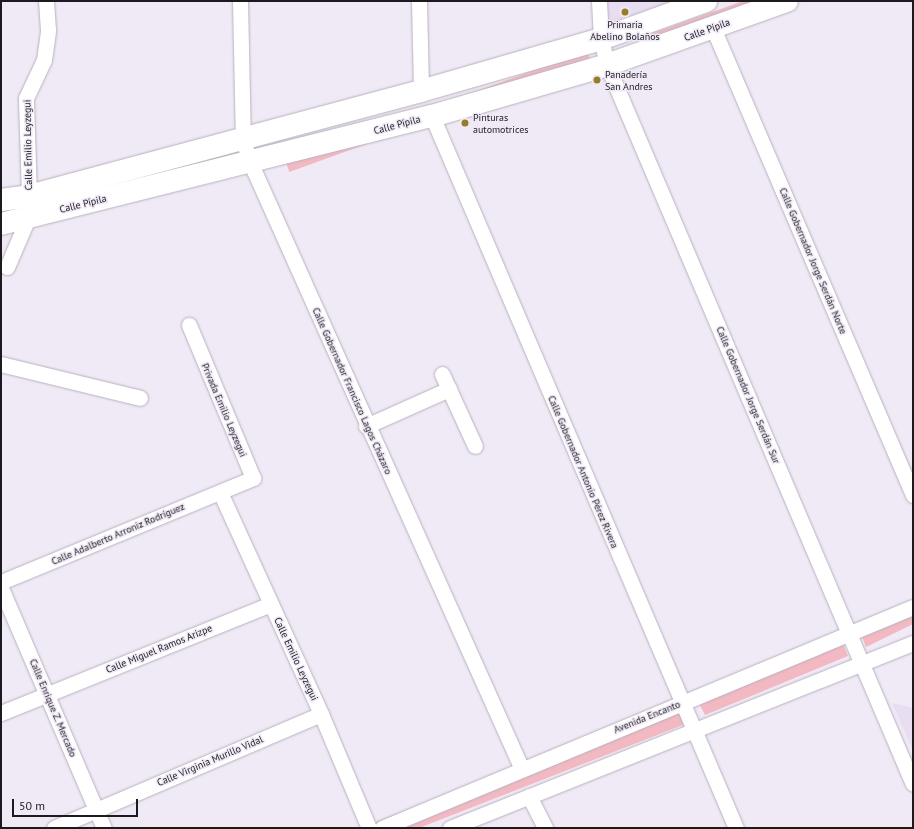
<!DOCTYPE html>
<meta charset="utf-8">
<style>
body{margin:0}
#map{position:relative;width:914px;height:829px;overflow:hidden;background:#f0e9f6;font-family:"PT Sans",sans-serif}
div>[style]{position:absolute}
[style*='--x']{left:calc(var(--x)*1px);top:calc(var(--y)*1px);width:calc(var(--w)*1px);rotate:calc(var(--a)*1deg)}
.built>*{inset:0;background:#e8ddf1}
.green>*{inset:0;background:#f2b9c2;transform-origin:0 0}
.roads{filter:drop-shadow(0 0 1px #b8b1be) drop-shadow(0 0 1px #b8b1be)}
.street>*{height:15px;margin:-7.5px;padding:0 7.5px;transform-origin:7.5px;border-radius:7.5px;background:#fff}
.secondary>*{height:22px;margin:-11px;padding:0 11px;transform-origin:11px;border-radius:11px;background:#fff}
.dots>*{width:11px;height:11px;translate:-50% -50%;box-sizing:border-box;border:2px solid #f0e9f6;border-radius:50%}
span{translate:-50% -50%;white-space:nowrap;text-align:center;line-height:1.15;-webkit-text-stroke:3px #f0e9f6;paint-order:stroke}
.poi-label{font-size:10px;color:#1d1a1f}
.left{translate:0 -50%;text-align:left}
.street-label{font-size:10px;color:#1d1a1f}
.frame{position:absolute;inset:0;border:2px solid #1d1a1f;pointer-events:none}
.scale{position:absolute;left:12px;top:799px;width:126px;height:18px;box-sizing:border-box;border:2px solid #1d1a1f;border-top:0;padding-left:5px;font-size:12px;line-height:14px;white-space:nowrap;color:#1d1a1f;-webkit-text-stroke:3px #f0e9f6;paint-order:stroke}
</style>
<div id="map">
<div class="built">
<div style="clip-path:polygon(607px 1px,677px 1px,607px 23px)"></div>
<div style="clip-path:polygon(892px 703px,913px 708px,913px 751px)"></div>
</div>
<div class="green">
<div style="clip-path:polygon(743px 1px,779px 1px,639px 49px,636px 39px)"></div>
<div style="left:587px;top:51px;width:12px;height:321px;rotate:70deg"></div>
<div style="clip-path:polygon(913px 602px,913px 624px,866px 647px,858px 627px)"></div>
<div style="clip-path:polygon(839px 634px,848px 656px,705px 715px,696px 697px)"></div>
<div style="clip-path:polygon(679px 704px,688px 723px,419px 828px,379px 828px,376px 822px)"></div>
</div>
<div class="roads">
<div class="street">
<div style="--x:240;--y:1;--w:139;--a:88.8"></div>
<div style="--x:243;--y:140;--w:25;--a:72"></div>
<div style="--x:251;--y:164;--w:661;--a:65.88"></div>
<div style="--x:419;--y:1;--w:90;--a:88.7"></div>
<div style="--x:599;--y:1;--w:38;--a:87"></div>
<div style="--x:601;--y:39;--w:27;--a:77"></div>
<div style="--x:607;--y:65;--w:781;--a:66.95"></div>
<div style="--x:713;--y:28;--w:508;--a:66.82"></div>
<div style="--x:432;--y:116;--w:774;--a:66.88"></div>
<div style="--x:29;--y:196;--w:98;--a:-91.8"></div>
<div style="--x:26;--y:98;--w:42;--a:-64.7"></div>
<div style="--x:44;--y:60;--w:30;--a:-82"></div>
<div style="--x:48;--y:30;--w:29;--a:-94"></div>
<div style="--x:7;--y:267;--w:53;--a:-66.8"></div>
<div style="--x:1;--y:364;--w:143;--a:13.7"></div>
<div style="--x:442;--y:374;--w:79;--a:65.4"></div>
<div style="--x:366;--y:426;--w:91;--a:-24"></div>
<div style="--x:220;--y:492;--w:244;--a:65.5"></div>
<div style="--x:321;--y:714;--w:124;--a:67.2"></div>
<div style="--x:1;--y:582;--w:273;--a:-22.4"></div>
<div style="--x:253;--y:478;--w:166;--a:-112.7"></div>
<div style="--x:1;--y:588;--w:261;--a:66.8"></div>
<div style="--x:1;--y:713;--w:291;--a:-22"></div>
<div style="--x:529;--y:796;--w:36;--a:63"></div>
<div style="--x:54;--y:828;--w:290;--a:-23.1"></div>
<div style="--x:382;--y:828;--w:575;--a:-22.6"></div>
<div style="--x:450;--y:828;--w:499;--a:-21.8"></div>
</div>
<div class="secondary">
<div style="--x:1;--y:200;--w:28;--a:-8"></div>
<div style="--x:29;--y:196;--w:406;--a:-15"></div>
<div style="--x:421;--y:91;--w:187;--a:-16.1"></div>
<div style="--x:601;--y:39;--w:112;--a:-19.9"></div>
<div style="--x:1;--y:224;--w:444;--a:-14.1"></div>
<div style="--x:432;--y:116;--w:182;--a:-16.2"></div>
<div style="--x:607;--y:65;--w:191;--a:-19.6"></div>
</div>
</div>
<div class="dots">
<div style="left:625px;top:12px;background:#977e26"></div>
<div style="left:597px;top:80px;background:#977e26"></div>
<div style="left:465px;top:123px;background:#977e26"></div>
</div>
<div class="poi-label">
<span style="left:625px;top:30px">Primaria<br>Abelino Bolaños</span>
<span class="left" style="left:605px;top:80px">Panadería<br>San Andres</span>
<span class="left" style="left:473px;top:123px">Pinturas<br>automotrices</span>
</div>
<div class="street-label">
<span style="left:707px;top:30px;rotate:-20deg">Calle Pípila</span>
<span style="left:397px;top:125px;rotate:-15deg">Calle Pípila</span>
<span style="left:28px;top:145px;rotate:-91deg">Calle Emilio Leyzegui</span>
<span style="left:83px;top:204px;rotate:-14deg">Calle Pípila</span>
<span style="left:813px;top:261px;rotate:67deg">Calle Gobernador Jorge Serdán Norte</span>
<span style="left:352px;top:391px;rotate:66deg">Calle Gobernador Francisco Lagos Cházaro</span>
<span style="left:748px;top:395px;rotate:67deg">Calle Gobernador Jorge Serdán Sur</span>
<span style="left:224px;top:410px;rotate:67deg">Privada Emilio Leyzegui</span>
<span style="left:583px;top:472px;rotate:67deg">Calle Gobernador Antonio Pérez Rivera</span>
<span style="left:118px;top:534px;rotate:-23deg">Calle Adalberto Arroniz Rodríguez</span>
<span style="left:159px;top:649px;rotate:-22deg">Calle Miguel Ramos Arizpe</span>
<span style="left:296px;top:659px;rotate:65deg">Calle Emilio Leyzegui</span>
<span style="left:53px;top:708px;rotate:67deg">Calle Enrique Z. Mercado</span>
<span style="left:647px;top:717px;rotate:-22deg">Avenida Encanto</span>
<span style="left:210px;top:761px;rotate:-23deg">Calle Virginia Murillo Vidal</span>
</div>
<div class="frame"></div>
<div class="scale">50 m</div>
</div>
